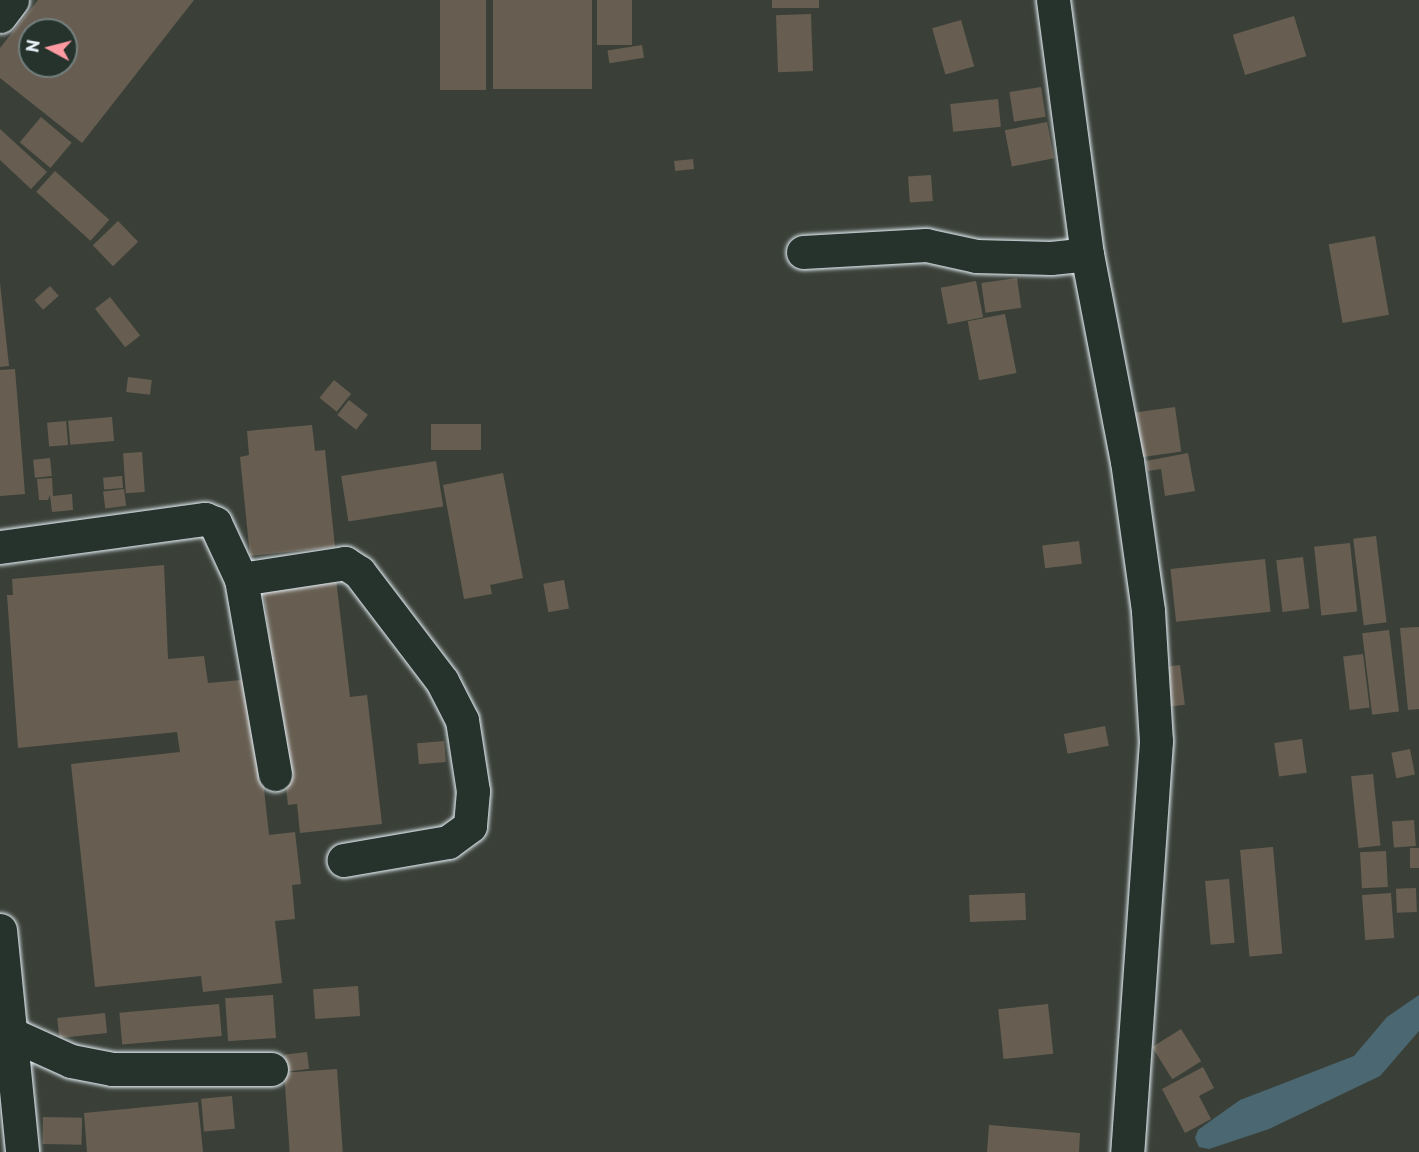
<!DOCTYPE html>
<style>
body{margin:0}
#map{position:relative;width:1419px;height:1152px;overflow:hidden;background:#3a4038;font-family:"Playpen Sans",sans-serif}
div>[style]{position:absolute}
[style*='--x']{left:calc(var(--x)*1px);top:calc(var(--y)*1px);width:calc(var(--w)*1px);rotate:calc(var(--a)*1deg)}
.water>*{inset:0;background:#4b6771}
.building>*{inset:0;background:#675e51;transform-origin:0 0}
.roads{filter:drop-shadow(0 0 2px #e8f1f8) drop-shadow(0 0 2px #e8f1f8)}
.minor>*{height:33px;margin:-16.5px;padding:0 16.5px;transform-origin:16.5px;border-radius:16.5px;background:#26332d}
span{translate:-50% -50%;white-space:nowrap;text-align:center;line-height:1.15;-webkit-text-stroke:4.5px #26332d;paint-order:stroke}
.north{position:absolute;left:18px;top:18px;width:60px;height:60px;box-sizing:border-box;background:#26332d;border:2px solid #747f7e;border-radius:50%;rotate:277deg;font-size:16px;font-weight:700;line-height:24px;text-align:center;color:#e8f1f8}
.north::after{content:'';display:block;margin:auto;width:21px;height:27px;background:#ff9aa2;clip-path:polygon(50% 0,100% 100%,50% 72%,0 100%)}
</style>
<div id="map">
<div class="water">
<div style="clip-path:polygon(1419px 995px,1419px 1031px,1380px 1076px,1269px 1129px,1209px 1149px,1199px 1147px,1195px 1138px,1198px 1130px,1216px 1117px,1240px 1100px,1354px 1056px,1387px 1017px)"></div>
</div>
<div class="building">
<div style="clip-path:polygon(evenodd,38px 0,194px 0,82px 143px,0 78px,0 48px,38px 0,30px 30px,66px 30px,66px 66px,30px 66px,30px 30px)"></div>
<div style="left:440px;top:0;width:46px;height:90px"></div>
<div style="left:493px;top:0;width:99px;height:89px"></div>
<div style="left:597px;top:0;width:35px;height:45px"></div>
<div style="left:772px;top:0;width:47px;height:8px"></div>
<div style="left:811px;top:14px;width:57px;height:35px;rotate:88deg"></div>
<div style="left:1294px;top:16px;width:42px;height:64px;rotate:73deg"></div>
<div style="left:961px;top:20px;width:48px;height:30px;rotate:74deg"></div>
<div style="left:642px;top:45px;width:13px;height:35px;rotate:81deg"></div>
<div style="left:1041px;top:87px;width:30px;height:32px;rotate:81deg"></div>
<div style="left:998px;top:99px;width:28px;height:48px;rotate:84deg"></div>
<div style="left:41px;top:117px;width:40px;height:33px;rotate:40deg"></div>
<div style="left:1047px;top:122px;width:37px;height:43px;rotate:79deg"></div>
<div style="clip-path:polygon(0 129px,47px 172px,31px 189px,0 160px)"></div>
<div style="left:693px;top:159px;width:10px;height:19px;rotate:84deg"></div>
<div style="left:55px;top:171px;width:73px;height:28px;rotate:42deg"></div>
<div style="left:931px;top:175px;width:26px;height:23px;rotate:86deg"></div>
<div style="left:118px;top:221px;width:29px;height:35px;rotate:46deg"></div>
<div style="left:1375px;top:236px;width:80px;height:47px;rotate:80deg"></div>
<div style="left:1017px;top:278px;width:30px;height:36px;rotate:82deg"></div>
<div style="left:976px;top:281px;width:37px;height:36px;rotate:79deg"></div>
<div style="clip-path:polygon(0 283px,9px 366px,0 367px)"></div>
<div style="left:50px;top:286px;width:13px;height:21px;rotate:48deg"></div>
<div style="left:110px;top:297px;width:49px;height:19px;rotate:52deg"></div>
<div style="left:1005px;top:314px;width:60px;height:38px;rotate:79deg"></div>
<div style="clip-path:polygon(15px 369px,25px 494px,0 496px,0 370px)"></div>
<div style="left:128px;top:377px;width:24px;height:15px;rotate:7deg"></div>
<div style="left:334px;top:380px;width:22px;height:23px;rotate:39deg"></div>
<div style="left:349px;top:400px;width:24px;height:19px;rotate:38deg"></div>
<div style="left:1175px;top:407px;width:45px;height:44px;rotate:82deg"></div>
<div style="left:112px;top:417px;width:24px;height:44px;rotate:85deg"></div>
<div style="left:66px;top:421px;width:24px;height:19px;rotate:85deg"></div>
<div style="left:481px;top:424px;width:26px;height:50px;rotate:90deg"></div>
<div style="clip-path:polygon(312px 425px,315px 451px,325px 450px,335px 547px,250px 556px,240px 457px,249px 455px,247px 431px)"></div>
<div style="left:142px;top:452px;width:40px;height:19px;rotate:86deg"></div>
<div style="clip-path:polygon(1188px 453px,1195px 491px,1165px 496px,1161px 469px,1148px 471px,1146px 461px)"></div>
<div style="left:50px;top:458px;width:18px;height:17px;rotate:84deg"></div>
<div style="left:436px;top:461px;width:46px;height:96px;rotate:81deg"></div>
<div style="clip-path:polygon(503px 473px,523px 578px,490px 585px,492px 594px,464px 599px,443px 485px)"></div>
<div style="left:122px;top:476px;width:12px;height:19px;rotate:85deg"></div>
<div style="clip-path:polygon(52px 478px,53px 496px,72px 494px,73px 510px,52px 512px,50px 495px,48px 500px,39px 500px,37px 479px)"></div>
<div style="left:124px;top:489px;width:17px;height:21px;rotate:83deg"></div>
<div style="left:1376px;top:536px;width:87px;height:23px;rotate:83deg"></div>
<div style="left:1079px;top:541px;width:23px;height:37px;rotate:83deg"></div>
<div style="left:1350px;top:543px;width:69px;height:36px;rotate:84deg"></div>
<div style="left:1303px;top:557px;width:52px;height:27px;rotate:83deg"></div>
<div style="left:1265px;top:559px;width:53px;height:95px;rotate:84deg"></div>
<div style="clip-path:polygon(164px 565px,168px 659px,204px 656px,208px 683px,252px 679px,269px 835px,295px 832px,301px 884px,292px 885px,295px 919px,275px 921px,282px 983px,203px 992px,201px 976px,95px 987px,71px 764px,180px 752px,177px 732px,18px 748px,7px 595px,13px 595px,12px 579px)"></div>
<div style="clip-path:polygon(336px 579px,350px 697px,367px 695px,382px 824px,300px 833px,297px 804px,288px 805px,274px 686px,255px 639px,269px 637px,263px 588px)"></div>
<div style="left:564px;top:580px;width:29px;height:21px;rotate:80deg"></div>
<div style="clip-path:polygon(1419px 627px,1419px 709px,1408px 710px,1400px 628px)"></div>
<div style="left:1389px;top:630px;width:82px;height:27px;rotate:83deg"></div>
<div style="left:1363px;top:654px;width:54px;height:20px;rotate:83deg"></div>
<div style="left:1180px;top:665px;width:40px;height:25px;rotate:83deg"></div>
<div style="left:1105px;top:726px;width:20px;height:42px;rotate:79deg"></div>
<div style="left:1302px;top:739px;width:34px;height:28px;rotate:82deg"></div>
<div style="left:444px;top:741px;width:21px;height:27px;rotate:85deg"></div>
<div style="left:1410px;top:749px;width:26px;height:19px;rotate:79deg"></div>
<div style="left:1373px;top:774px;width:72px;height:22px;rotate:84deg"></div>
<div style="left:1414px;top:820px;width:26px;height:22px;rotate:86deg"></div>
<div style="left:1273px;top:847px;width:107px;height:33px;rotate:85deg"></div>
<div style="left:1410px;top:848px;width:9px;height:20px"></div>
<div style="left:1386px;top:851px;width:36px;height:26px;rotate:87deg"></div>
<div style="left:1229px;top:879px;width:64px;height:24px;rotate:85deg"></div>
<div style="left:1416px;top:888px;width:24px;height:20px;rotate:88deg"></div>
<div style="left:1025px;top:893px;width:27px;height:56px;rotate:88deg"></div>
<div style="left:1391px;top:893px;width:45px;height:29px;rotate:86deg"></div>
<div style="left:358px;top:986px;width:30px;height:45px;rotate:86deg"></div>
<div style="left:273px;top:995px;width:43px;height:48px;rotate:86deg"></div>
<div style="left:219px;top:1004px;width:32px;height:100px;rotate:85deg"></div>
<div style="left:1048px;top:1004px;width:50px;height:50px;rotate:84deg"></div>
<div style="left:105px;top:1013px;width:20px;height:48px;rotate:84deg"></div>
<div style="left:1181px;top:1029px;width:38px;height:34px;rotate:58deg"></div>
<div style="left:307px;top:1052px;width:17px;height:23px;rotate:83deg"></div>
<div style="clip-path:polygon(1203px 1067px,1214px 1088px,1199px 1096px,1211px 1119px,1185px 1133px,1162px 1089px)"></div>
<div style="left:337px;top:1069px;width:83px;height:53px;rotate:86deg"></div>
<div style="left:232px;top:1096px;width:33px;height:31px;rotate:85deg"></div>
<div style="clip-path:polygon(198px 1102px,203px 1152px,87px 1152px,84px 1113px)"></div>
<div style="left:43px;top:1117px;width:39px;height:27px;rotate:1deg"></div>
<div style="clip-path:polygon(989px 1125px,1080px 1133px,1079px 1152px,987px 1152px)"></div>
</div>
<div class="roads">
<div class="minor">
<div style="--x:1053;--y:0;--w:256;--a:82.4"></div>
<div style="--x:1087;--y:254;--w:211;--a:79.1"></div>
<div style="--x:1127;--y:461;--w:151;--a:82"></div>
<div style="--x:1148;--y:611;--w:130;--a:86.5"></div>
<div style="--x:1156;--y:741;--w:412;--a:94"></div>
<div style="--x:0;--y:16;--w:20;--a:-53"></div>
<div style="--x:803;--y:252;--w:123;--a:-3.3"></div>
<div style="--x:926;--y:245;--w:51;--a:12.4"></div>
<div style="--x:976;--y:256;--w:75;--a:1.5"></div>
<div style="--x:1051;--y:258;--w:36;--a:-6"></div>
<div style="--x:0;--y:547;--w:207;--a:-7.8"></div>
<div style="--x:205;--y:519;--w:11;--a:22"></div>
<div style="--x:215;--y:523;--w:62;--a:65.1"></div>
<div style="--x:241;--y:579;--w:198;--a:80.1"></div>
<div style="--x:241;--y:579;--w:105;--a:-8.7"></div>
<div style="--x:345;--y:563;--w:17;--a:33"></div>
<div style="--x:359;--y:572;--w:137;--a:52.7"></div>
<div style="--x:442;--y:681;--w:44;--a:62.9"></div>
<div style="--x:462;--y:720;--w:72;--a:81.2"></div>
<div style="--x:473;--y:791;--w:35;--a:95"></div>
<div style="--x:470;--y:826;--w:27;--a:144"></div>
<div style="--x:448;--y:842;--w:106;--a:170.2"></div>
<div style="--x:0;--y:930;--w:223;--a:84.3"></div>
<div style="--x:9;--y:1033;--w:68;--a:24.3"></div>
<div style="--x:71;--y:1061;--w:42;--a:11"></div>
<div style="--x:112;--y:1069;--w:159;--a:0"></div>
</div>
</div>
<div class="north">N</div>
</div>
